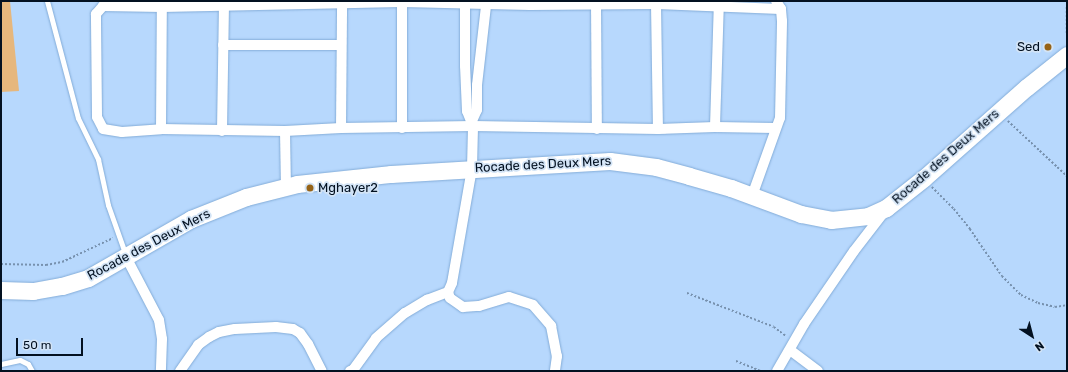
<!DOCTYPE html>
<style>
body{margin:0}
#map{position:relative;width:1068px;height:372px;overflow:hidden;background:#b7d8fd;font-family:Rubik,sans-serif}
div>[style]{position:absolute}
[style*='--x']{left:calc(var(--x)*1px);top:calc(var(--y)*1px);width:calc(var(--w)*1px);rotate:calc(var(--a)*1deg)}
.green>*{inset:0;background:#e6b77d}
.path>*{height:1.5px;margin-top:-0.75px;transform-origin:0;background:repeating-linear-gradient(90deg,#7791ae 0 2px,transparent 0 4px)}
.roads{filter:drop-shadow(0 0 1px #83acd8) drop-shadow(0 0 1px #83acd8)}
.service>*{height:5px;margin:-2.5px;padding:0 2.5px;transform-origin:2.5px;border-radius:2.5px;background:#fff}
.minor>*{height:10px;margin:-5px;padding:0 5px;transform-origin:5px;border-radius:5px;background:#fff}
.trunk>*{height:17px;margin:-8.5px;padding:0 8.5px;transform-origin:8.5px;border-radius:8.5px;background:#fff}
.dots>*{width:11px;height:11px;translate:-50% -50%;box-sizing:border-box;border:2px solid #d3e4f6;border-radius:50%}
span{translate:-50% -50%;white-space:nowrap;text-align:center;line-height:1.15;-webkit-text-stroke:3.5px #d3e4f6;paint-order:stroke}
.poi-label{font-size:13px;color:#031121}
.right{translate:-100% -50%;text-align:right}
.left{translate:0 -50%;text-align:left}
.street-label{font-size:13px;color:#031121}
.frame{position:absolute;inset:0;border:2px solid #031121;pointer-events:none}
.north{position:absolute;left:1012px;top:316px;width:40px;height:40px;-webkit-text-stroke:3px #d3e4f6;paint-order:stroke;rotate:144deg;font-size:11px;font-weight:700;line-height:16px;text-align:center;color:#031121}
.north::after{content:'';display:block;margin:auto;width:14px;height:18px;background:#031121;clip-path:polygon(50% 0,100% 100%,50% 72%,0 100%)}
.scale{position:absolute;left:16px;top:338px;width:67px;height:18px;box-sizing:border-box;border:2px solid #031121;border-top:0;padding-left:5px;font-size:12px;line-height:14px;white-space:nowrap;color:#031121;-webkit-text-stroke:3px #d3e4f6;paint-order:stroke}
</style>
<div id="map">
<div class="green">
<div style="clip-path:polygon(1px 1px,10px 1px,19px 91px,1px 92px)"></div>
</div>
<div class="path">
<div style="--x:1067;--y:7;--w:28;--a:90"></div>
<div style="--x:1008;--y:121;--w:81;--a:43"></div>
<div style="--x:932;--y:187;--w:31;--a:45"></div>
<div style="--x:954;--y:209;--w:26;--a:51"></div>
<div style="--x:970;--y:229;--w:57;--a:55.8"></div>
<div style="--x:1002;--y:276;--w:27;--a:45"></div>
<div style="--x:1021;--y:295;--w:19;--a:25"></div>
<div style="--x:1038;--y:303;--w:17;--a:13"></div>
<div style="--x:1055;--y:307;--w:12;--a:-9"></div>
<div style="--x:1;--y:264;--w:45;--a:1.3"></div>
<div style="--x:46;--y:265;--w:16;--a:-11"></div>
<div style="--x:62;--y:262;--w:56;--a:-25.2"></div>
<div style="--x:687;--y:293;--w:93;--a:21.3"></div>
<div style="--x:774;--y:327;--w:15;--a:37"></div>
<div style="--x:736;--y:361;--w:27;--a:22"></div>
</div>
<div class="roads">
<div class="service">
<div style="--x:47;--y:1;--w:121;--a:75.2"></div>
<div style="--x:78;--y:118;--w:46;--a:64"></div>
<div style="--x:98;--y:159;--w:47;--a:77.7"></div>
<div style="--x:108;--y:205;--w:51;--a:70.5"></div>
<div style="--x:1;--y:364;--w:19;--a:-12"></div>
<div style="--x:20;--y:360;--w:9;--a:27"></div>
<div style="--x:28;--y:364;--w:8;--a:60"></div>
</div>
<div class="minor">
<div style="--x:402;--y:1;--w:127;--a:90"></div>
<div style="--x:530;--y:1;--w:4;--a:90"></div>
<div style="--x:530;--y:5;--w:128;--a:-178.7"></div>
<div style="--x:402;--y:2;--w:240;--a:178.8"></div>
<div style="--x:162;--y:7;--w:59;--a:-179"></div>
<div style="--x:103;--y:6;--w:11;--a:131"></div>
<div style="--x:96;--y:14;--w:6;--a:90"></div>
<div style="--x:96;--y:20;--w:97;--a:89.4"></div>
<div style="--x:97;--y:117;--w:13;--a:63"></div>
<div style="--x:103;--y:129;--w:19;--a:9"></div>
<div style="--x:122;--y:132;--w:39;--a:-4"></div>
<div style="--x:161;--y:129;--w:124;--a:0.9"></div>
<div style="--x:285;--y:131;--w:56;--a:-3.1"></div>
<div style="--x:341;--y:128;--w:132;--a:-0.9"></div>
<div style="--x:473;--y:126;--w:185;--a:0.9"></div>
<div style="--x:658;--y:129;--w:57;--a:-2"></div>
<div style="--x:715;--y:127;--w:60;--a:1"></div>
<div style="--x:596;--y:1;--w:128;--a:89.6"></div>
<div style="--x:656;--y:4;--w:125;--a:89.1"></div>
<div style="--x:530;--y:5;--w:126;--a:-0.5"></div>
<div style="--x:656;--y:4;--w:125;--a:2.3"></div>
<div style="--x:223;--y:45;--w:118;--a:0"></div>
<div style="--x:472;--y:121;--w:12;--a:-66"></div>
<div style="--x:477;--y:110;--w:25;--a:-90"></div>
<div style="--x:477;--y:85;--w:80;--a:-83.5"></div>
<div style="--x:715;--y:127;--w:126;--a:-88.2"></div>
<div style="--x:341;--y:128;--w:127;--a:-89.5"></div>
<div style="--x:161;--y:129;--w:128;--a:-89.6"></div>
<div style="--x:222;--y:131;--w:130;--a:-89.1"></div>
<div style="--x:285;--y:131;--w:55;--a:89"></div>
<div style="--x:752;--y:196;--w:83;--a:-70.3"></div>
<div style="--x:780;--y:118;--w:97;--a:-88.8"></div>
<div style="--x:782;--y:21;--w:12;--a:-95"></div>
<div style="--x:781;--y:9;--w:9;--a:-122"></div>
<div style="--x:126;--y:257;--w:71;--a:62.4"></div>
<div style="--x:159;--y:320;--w:19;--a:81"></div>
<div style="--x:162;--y:339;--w:32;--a:92"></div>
<div style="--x:448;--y:292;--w:6;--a:72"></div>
<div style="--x:450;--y:298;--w:16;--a:35"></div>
<div style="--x:463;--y:307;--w:16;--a:-4"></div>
<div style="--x:479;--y:306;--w:31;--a:-17"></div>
<div style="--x:509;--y:297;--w:25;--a:18"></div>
<div style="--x:533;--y:305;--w:28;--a:49"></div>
<div style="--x:551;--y:326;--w:31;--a:79"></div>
<div style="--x:557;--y:356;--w:15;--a:98"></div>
<div style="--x:790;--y:350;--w:35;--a:37"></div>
<div style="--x:180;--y:371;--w:32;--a:-55"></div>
<div style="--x:198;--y:345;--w:14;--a:-36"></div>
<div style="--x:209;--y:337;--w:11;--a:-27"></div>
<div style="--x:219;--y:332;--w:16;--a:-11"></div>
<div style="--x:235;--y:329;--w:41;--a:-2.8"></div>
<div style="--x:276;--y:327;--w:17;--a:7"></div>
<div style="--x:293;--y:329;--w:8;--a:30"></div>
<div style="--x:300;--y:333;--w:14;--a:54"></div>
<div style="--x:308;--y:344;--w:30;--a:63"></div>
<div style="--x:350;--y:371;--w:3;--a:-18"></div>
<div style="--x:353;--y:370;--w:39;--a:-54"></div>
<div style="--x:376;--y:338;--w:38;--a:-41"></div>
<div style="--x:405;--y:313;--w:26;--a:-31"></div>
<div style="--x:427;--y:300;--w:22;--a:-21"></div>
<div style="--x:448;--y:292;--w:10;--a:-66"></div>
<div style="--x:452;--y:283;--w:117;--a:-80.1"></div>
<div style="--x:472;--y:168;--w:42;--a:-88.6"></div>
<div style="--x:473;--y:126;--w:16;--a:-112"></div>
<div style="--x:467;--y:111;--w:45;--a:-92.5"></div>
<div style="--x:465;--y:66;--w:65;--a:-90"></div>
<div style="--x:777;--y:371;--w:54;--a:-60.1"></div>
<div style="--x:804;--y:324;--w:88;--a:-55.6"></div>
<div style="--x:854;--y:251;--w:49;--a:-52.4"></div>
</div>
<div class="trunk">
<div style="--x:1;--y:290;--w:32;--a:2"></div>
<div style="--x:33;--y:291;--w:29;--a:-10"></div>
<div style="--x:62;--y:286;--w:27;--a:-17"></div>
<div style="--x:88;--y:278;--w:119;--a:-29.8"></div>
<div style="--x:191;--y:219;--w:59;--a:-21.8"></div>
<div style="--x:246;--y:197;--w:53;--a:-14.3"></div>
<div style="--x:297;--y:184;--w:95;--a:-6.1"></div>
<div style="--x:391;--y:174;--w:219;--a:-3.4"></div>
<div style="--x:610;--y:161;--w:46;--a:7.4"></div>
<div style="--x:656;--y:167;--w:34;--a:15"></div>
<div style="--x:689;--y:176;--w:44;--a:15.9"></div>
<div style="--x:731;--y:188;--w:75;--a:20.4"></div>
<div style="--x:801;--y:214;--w:31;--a:11"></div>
<div style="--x:831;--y:220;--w:37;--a:-6"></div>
<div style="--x:868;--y:216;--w:20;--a:-24"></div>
<div style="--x:886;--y:208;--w:48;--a:-38.3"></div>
<div style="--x:924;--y:178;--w:137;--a:-41.5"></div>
<div style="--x:1027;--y:87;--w:51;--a:-38.7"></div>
</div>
</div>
<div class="dots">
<div style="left:1048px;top:47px;background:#966317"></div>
<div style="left:310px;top:188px;background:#966317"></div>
</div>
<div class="poi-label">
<span class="right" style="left:1040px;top:47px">Sed</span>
<span class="left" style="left:318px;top:188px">Mghayer2</span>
</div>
<div class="street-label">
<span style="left:946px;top:157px;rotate:-41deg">Rocade des Deux Mers</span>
<span style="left:543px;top:165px;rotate:-3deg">Rocade des Deux Mers</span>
<span style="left:149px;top:245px;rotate:-28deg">Rocade des Deux Mers</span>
</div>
<div class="frame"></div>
<div class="north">N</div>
<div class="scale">50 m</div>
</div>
